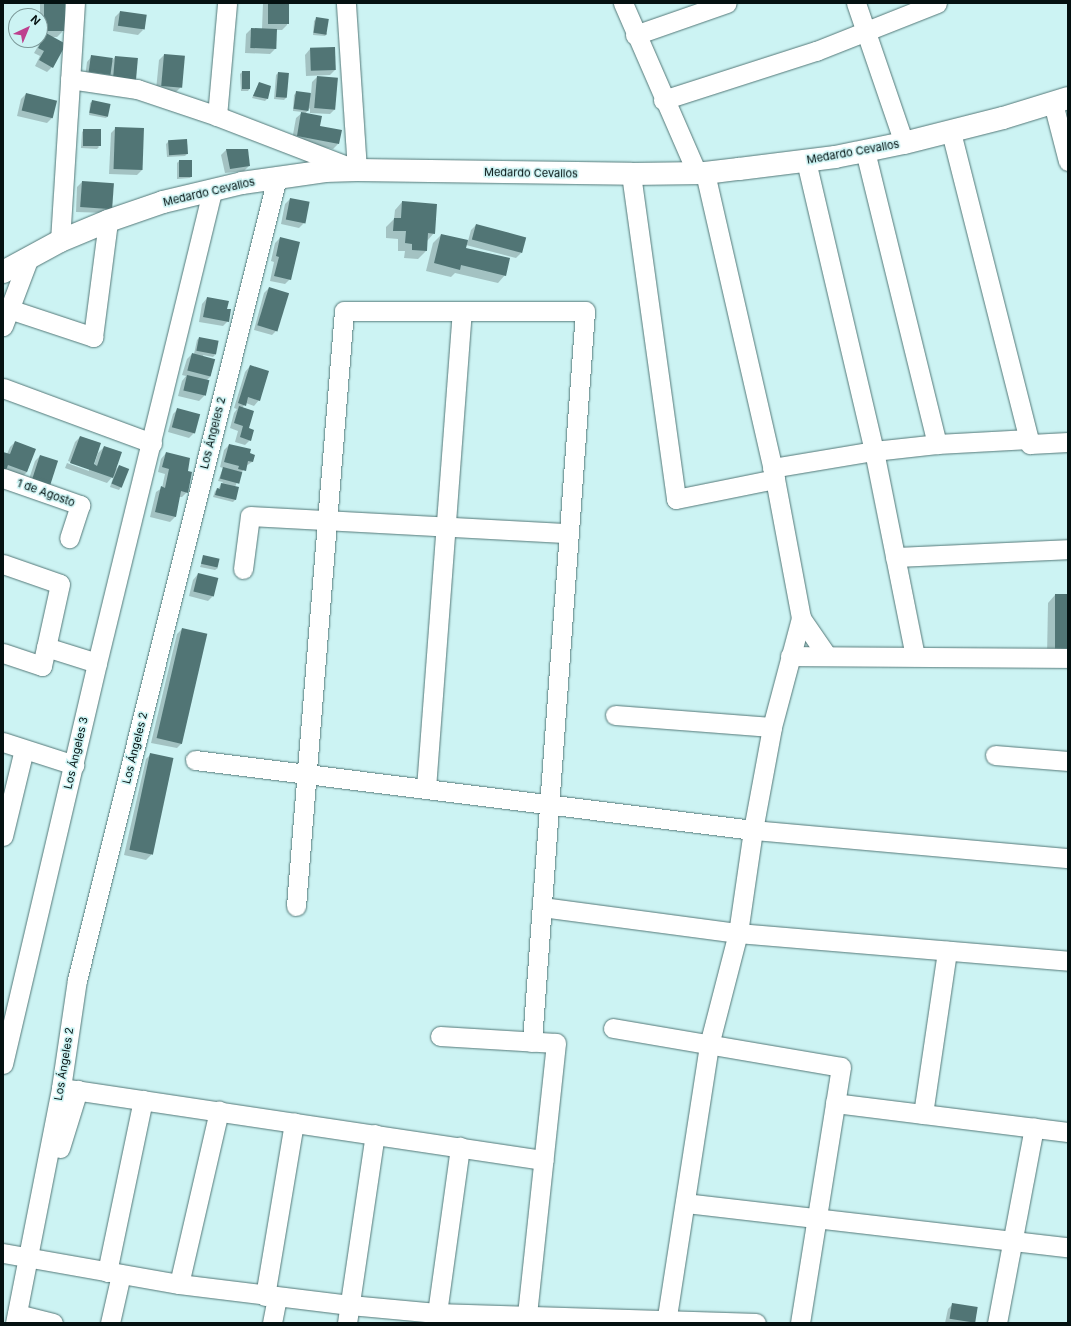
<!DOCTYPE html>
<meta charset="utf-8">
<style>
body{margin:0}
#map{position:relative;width:1071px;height:1326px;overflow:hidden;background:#ccf3f3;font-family:Inter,sans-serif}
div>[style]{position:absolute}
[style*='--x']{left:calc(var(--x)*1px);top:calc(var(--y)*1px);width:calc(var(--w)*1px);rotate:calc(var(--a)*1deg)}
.shadow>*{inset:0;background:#0003}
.building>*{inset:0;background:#517575;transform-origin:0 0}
.roads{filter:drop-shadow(0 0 1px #547878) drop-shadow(0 0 1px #547878)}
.street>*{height:19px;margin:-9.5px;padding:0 9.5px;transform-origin:9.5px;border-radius:9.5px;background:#fff}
.secondary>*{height:22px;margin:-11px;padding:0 11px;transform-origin:11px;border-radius:11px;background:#fff}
span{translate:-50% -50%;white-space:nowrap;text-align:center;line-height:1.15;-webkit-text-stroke:3px #ccf3f3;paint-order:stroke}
.street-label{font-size:11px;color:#041111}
.frame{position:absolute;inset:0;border:4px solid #041111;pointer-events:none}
.north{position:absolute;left:8px;top:8px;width:40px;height:40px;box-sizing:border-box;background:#ccf3f3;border:1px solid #7c9999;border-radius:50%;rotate:44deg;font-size:11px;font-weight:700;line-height:16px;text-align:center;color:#041111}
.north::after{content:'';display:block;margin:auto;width:14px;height:18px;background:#be408e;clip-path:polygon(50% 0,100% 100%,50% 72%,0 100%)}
</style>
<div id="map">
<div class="shadow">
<div style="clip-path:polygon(40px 3px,64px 3px,62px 32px,57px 37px,50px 37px,52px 67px,47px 72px,35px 66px,40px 56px,34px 53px,44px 36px,40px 36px)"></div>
<div style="clip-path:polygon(263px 3px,288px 3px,287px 25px,282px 30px,276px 30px,275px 49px,270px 54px,245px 53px,246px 34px,251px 29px,262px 29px)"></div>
<div style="clip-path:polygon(120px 12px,143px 30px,138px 35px,113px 31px,115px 17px)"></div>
<div style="clip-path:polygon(317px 18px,327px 34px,325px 36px,313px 35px,314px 21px)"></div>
<div style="clip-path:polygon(310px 49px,335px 70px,330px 75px,306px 76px,305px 55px)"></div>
<div style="clip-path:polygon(164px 55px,181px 87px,176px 92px,156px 90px,159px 60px)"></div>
<div style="clip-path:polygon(92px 56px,112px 61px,115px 57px,135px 82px,85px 77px,87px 62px)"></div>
<div style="clip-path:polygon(242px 72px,250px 88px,248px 91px,241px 91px,240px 74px)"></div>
<div style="clip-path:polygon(278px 73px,286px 98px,284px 100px,274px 99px,276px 75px)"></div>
<div style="clip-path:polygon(317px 77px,335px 109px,330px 114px,310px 113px,310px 108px,305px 114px,338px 144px,333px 149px,292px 140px,296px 118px,303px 112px,293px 111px,294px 95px,297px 92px,311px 94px,312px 82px)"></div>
<div style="clip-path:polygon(259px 83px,267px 99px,265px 101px,252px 98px)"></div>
<div style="clip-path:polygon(26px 94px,52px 118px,47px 123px,17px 116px,21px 99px)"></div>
<div style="clip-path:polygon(93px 101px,108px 116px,106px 118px,89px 115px,90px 103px)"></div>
<div style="clip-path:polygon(116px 128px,142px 170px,137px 175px,109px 174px,111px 133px)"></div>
<div style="clip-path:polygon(84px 130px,99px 147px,97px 149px,81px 148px,82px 132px)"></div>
<div style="clip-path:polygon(169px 141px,187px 154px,185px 156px,167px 157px,166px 144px)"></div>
<div style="clip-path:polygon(226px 150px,249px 166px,244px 171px,225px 173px,221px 155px)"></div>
<div style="clip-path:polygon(179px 161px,192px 176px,190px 178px,177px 179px,177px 163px)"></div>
<div style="clip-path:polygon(82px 182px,112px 208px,107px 213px,76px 212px,77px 187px)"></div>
<div style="clip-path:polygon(290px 199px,304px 223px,299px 228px,281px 224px,285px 204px)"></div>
<div style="clip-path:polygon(402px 202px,434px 233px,427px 241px,426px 251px,418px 259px,404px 258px,405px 251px,398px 251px,398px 239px,386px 238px,386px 227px,394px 219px,395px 210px)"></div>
<div style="clip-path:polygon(476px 225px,521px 253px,516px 258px,466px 245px,465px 249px,505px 275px,498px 283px,455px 273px,451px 277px,426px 271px,433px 243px,441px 235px,468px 241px,471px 230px)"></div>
<div style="clip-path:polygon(280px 238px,290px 279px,285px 284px,270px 281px,274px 262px,271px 261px,275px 243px)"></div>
<div style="clip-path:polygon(269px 288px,288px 294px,277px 330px,272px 335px,254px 330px,264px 293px)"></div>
<div style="clip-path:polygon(207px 298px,226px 310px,228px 321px,223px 326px,199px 322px,202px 304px)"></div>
<div style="clip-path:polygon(199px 338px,215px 355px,213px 357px,203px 355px,210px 377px,206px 381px,204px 396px,199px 401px,178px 396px,182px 381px,186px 376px,182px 375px,187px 359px,192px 354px,194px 354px,197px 340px)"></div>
<div style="clip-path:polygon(250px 366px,259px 400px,254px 406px,246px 403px,242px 408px,250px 440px,245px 445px,235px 442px,238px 431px,230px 428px,234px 413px,237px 409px,234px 408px,245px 372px)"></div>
<div style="clip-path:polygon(178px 409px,194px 433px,189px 438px,168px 432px,173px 414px)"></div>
<div style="clip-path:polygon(80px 437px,93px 464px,94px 465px,98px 453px,104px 447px,114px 471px,119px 466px,121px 487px,119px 490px,110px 487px,114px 475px,107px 483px,65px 468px,67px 463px,89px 471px,89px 469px,68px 461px,75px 442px)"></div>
<div style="clip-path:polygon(15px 442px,35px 449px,27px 472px,22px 477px,5px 471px,3px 453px,7px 454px,10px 447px)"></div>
<div style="clip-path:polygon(229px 445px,249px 454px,252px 462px,246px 466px,240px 475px,235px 487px,235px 500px,233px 502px,213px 497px,215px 491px,218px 489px,223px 482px,218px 481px,223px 468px,220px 467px,224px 450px)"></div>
<div style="clip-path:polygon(166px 453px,186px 472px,187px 492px,182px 497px,179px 497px,175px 517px,170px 522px,150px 517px,156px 492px,162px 488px,165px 474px,158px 472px,161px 459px)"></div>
<div style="clip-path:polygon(40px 456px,56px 462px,26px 488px,35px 461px)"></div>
<div style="clip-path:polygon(204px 556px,218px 568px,215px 570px,200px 567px)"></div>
<div style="clip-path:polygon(198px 574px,213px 596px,208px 601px,189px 596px,193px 580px)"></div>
<div style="clip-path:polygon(1055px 595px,1068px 595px,1068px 657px,1047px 656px,1048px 603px)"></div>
<div style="clip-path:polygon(182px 629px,182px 743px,177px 748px,151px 743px,177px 634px)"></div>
<div style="clip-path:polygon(151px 754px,151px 855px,146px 860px,124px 855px,146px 759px)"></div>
<div style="clip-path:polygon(953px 1304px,976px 1308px,974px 1322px,945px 1323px,948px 1309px)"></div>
</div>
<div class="building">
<div style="left:44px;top:3px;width:21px;height:28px"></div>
<div style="left:268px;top:3px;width:21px;height:21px"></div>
<div style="left:120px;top:11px;width:27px;height:15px;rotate:8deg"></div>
<div style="left:316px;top:17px;width:13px;height:16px;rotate:9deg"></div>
<div style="left:251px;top:28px;width:26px;height:20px;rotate:2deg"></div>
<div style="clip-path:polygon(46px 33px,66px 44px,53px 68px,39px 60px,44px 51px,38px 48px)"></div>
<div style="left:335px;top:47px;width:23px;height:25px;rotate:88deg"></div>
<div style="left:164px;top:54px;width:21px;height:32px;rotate:5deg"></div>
<div style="left:91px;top:55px;width:22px;height:17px;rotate:8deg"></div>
<div style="left:115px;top:56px;width:23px;height:24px;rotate:5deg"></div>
<div style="left:242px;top:71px;width:8px;height:18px"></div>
<div style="left:278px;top:72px;width:11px;height:25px;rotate:5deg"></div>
<div style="left:317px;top:76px;width:21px;height:32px;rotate:5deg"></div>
<div style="clip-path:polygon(259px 82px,271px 86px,268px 99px,253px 96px)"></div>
<div style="left:296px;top:91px;width:15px;height:18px;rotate:8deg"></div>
<div style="left:26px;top:93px;width:32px;height:18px;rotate:14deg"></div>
<div style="left:92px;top:100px;width:19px;height:13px;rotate:12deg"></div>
<div style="clip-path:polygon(301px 112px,322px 116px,320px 126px,342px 130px,339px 144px,297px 136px)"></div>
<div style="left:115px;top:127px;width:29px;height:42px;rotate:2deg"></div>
<div style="left:83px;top:129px;width:18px;height:17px"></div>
<div style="left:187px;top:139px;width:15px;height:19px;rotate:86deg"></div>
<div style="clip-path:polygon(226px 149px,248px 149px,250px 166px,230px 169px)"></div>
<div style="left:179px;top:160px;width:13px;height:17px"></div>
<div style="left:82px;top:181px;width:32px;height:26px;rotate:4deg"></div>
<div style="left:290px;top:198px;width:20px;height:22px;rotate:11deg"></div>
<div style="clip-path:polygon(402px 201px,437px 204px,435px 234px,428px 233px,427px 251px,412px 250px,412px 244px,405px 243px,406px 231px,393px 231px,394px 218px,401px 218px)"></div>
<div style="left:476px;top:224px;width:52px;height:16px;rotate:15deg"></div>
<div style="clip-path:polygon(441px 234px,468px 240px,466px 248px,510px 258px,506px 276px,461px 265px,460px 270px,434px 263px)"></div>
<div style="clip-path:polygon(280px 237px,300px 242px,291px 280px,274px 276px,279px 257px,276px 256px)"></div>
<div style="left:269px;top:287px;width:21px;height:40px;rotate:17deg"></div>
<div style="clip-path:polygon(207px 297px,229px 301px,227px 309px,231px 309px,229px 322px,203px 317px)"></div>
<div style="left:199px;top:337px;width:20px;height:14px;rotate:11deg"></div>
<div style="left:192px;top:353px;width:24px;height:18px;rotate:15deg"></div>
<div style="clip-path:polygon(250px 365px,269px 371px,260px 401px,248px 397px,246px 406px,238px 403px)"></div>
<div style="left:187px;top:375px;width:23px;height:16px;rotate:13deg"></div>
<div style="clip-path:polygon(239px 406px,254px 411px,249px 428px,254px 430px,251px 441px,240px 437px,243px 426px,234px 423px)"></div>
<div style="left:177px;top:408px;width:24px;height:20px;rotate:15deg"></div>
<div style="clip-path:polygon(80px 436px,101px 443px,94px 464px,97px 466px,104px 446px,122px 452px,113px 478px,70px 463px)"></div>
<div style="clip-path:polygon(15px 441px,36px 449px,27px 472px,8px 465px,5px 473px,3px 472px,3px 452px,10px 454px)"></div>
<div style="clip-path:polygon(229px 444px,251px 449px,250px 453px,255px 455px,253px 462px,248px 461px,246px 471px,238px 469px,239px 466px,224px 462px)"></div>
<div style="clip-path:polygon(166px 452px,190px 458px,188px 471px,192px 472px,188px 493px,181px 491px,176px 517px,155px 512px,161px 486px,165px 488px,169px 469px,162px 467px)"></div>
<div style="left:40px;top:455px;width:19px;height:30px;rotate:18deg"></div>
<div style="left:119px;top:465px;width:11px;height:20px;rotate:22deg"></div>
<div style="left:223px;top:467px;width:20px;height:12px;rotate:15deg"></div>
<div style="clip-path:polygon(221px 483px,239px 487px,236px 500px,215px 495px,217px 488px,220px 489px)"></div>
<div style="left:203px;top:555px;width:17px;height:9px;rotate:13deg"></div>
<div style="left:198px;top:573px;width:21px;height:19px;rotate:14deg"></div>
<div style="left:1055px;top:594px;width:13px;height:55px"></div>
<div style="left:182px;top:628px;width:26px;height:113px;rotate:13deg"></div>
<div style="left:150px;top:753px;width:24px;height:99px;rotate:12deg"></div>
<div style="left:952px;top:1303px;width:26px;height:16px;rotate:9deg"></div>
</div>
<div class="roads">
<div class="street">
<div style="--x:623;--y:3;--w:185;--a:66.5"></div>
<div style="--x:856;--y:3;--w:148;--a:71.1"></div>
<div style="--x:635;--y:35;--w:97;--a:-19.2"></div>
<div style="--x:70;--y:79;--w:68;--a:8.5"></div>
<div style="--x:137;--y:89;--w:84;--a:18.6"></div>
<div style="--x:217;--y:116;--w:150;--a:21.1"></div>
<div style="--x:357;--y:170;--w:167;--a:-93.8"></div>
<div style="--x:663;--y:100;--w:161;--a:-17.8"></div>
<div style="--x:816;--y:51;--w:130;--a:-21.6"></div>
<div style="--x:1053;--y:103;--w:60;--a:75.5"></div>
<div style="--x:217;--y:116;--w:113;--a:-84.9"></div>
<div style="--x:951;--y:132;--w:322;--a:75.8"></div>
<div style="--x:1030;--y:444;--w:38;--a:-3"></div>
<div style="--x:865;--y:151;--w:302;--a:76.2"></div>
<div style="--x:806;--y:161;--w:298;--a:76.8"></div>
<div style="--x:874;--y:451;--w:209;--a:78.7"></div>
<div style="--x:705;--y:173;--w:314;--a:77.1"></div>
<div style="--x:775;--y:479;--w:141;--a:79.4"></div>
<div style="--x:801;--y:618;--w:46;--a:55.6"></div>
<div style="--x:631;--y:174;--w:328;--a:82.1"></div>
<div style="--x:676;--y:499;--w:101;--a:-11.4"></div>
<div style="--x:60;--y:241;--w:238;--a:-86.4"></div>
<div style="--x:9;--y:309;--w:89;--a:18.4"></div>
<div style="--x:93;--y:337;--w:117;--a:-82.6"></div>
<div style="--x:3;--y:326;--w:71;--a:-69.3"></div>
<div style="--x:3;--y:388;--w:159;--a:20.3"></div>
<div style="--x:772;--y:468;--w:103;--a:-9.5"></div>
<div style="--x:874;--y:451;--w:63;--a:-6.3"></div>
<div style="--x:937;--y:444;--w:92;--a:-3.1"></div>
<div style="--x:3;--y:478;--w:82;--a:19.3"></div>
<div style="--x:80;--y:505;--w:35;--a:108"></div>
<div style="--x:895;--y:557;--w:173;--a:-2.6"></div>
<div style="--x:3;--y:564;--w:60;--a:19.3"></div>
<div style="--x:60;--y:584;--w:84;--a:102.4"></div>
<div style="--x:42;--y:666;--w:41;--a:-161.6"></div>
<div style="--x:243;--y:569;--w:53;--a:-82.5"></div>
<div style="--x:250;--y:516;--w:319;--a:3.1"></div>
<div style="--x:46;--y:647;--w:53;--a:17.4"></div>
<div style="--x:790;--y:656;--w:278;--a:0.4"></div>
<div style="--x:615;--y:715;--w:157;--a:4.4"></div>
<div style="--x:3;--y:742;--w:75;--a:17.9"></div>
<div style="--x:995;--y:755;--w:73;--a:4.7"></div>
<div style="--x:195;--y:760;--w:562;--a:7.15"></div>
<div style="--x:753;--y:830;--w:316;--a:5.1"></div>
<div style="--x:426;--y:788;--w:478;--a:-85.7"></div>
<div style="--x:3;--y:836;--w:89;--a:-76.4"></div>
<div style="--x:296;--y:906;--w:597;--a:-85.39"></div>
<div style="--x:344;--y:311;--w:241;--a:0"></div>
<div style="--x:585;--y:311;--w:733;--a:94.15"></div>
<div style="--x:542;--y:907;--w:198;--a:7.6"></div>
<div style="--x:738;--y:933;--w:331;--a:4.8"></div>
<div style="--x:613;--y:1028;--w:231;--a:9.7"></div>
<div style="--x:841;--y:1067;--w:259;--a:99.1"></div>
<div style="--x:440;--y:1036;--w:116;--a:3.5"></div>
<div style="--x:556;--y:1043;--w:275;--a:96.1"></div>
<div style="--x:3;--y:1064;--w:412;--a:-76.8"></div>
<div style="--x:97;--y:663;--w:487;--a:-76.3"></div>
<div style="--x:61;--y:1088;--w:488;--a:8.5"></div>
<div style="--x:835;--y:1103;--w:235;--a:7.1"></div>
<div style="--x:923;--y:1114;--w:165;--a:-81.6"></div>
<div style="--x:60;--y:1148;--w:61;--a:-72.8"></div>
<div style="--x:685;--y:1203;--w:386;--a:6.6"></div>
<div style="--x:3;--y:1253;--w:179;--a:10"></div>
<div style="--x:179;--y:1284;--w:172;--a:7"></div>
<div style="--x:350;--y:1305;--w:87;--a:5.3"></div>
<div style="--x:437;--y:1313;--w:319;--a:1.8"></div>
<div style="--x:107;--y:1272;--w:176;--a:-78.2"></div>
<div style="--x:179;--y:1284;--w:178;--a:-77"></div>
<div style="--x:265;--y:1296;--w:176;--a:-80.5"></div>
<div style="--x:437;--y:1313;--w:168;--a:-82.1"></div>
<div style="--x:17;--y:1314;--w:37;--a:14"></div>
<div style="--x:15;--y:1323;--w:239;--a:-78.9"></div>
<div style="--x:61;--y:1088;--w:109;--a:-81.6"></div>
<div style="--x:77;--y:980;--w:828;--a:-76.01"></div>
<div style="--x:110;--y:1323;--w:50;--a:-77.3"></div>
<div style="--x:272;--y:1323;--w:26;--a:-79"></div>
<div style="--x:347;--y:1323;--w:191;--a:-81.6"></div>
<div style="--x:666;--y:1323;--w:281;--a:-81.2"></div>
<div style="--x:709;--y:1045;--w:116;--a:-75.5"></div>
<div style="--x:738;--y:933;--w:104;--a:-81.7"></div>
<div style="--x:753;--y:830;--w:105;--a:-79.5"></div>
<div style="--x:772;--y:727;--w:113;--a:-75.1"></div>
<div style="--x:997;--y:1323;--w:199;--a:-79.3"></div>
</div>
<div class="secondary">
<div style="--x:3;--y:272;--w:65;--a:-28.5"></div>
<div style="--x:60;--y:241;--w:52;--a:-22.6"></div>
<div style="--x:108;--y:221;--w:58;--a:-19.1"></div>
<div style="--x:163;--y:202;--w:81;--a:-13.5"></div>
<div style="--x:242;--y:183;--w:84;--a:-8.2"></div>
<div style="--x:325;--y:171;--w:32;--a:-2"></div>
<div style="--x:357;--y:170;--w:274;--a:0.8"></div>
<div style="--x:631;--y:174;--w:74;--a:-0.8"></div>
<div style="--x:705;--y:173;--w:34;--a:-7"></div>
<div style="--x:739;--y:169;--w:97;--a:-7.1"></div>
<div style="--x:835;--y:157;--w:70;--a:-11.5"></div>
<div style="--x:904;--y:143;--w:102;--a:-14.2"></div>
<div style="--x:1003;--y:118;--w:68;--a:-17.1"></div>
</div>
</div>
<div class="street-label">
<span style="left:853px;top:152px;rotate:-10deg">Medardo Cevallos</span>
<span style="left:531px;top:173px;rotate:1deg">Medardo Cevallos</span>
<span style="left:209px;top:192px;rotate:-13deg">Medardo Cevallos</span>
<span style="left:213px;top:433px;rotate:-76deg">Los Ángeles 2</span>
<span style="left:46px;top:493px;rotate:20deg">1 de Agosto</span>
<span style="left:135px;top:748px;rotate:-76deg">Los Ángeles 2</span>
<span style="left:76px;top:753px;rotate:-77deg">Los Ángeles 3</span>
<span style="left:64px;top:1064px;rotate:-81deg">Los Ángeles 2</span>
</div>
<div class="frame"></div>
<div class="north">N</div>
</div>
